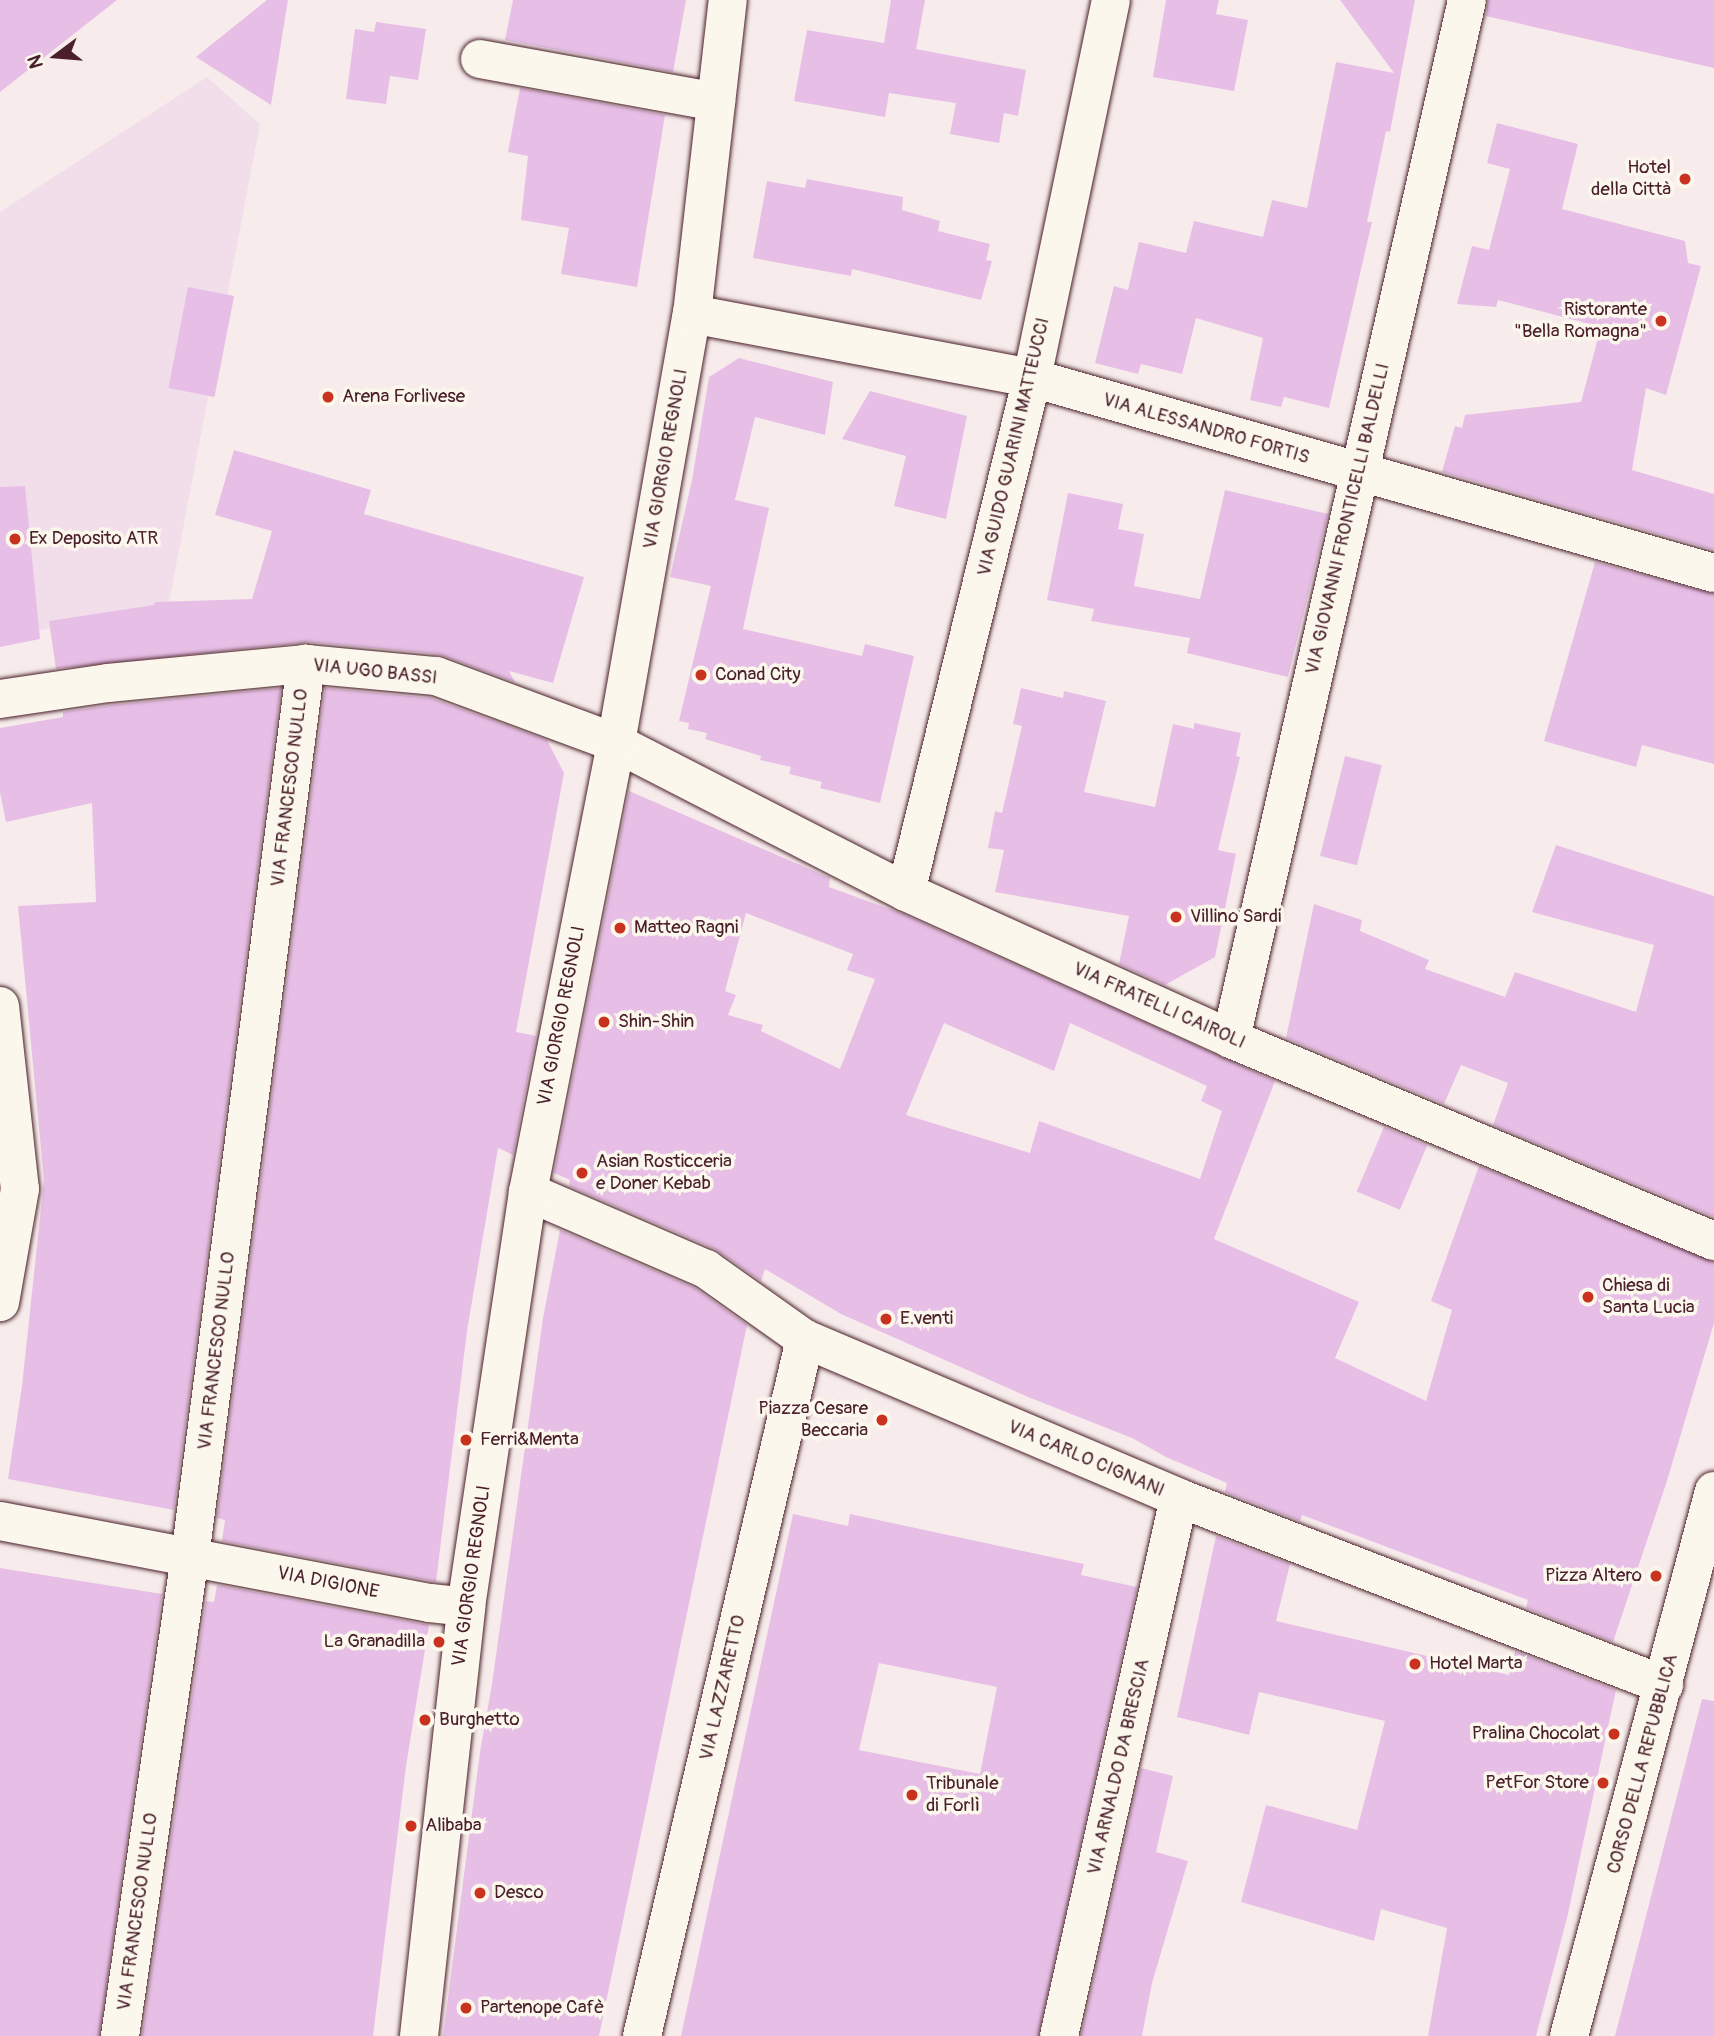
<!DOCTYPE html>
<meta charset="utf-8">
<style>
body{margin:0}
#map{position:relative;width:1714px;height:2036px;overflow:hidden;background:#f7eceb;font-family:Pangolin,sans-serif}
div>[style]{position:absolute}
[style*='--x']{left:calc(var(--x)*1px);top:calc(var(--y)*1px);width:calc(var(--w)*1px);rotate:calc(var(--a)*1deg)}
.built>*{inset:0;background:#f2deea}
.building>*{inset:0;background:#e7bfe6;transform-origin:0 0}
.roads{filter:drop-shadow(0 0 2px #4a1f2b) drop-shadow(0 0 2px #4a1f2b)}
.street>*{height:38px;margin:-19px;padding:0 19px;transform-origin:19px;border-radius:19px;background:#fbf7ec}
.dots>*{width:19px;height:19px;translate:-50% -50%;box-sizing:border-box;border:4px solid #fbf7ec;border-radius:50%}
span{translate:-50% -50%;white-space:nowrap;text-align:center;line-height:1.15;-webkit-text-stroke:7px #fbf7ec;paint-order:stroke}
.poi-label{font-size:19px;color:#4a1f2b}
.right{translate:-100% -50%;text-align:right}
.left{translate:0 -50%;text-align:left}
.street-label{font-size:19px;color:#4a1f2b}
.north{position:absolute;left:21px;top:21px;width:70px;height:70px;-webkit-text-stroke:5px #fbf7ec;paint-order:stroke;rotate:254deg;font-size:19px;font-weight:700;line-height:28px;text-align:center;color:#4a1f2b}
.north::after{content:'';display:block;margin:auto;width:24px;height:32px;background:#4a1f2b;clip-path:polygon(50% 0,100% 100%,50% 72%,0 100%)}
</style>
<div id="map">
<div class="built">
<div style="clip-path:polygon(207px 77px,260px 124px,169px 603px,0 639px,0 212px)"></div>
</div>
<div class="building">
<div style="clip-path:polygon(0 0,117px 0,0 92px)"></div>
<div style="clip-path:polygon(267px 0,288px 0,271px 105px,196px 57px)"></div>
<div style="clip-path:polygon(513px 0,686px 0,673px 72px,505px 40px)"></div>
<div style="clip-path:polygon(891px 0,925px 0,916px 49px,1026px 70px,1018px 116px,1004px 113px,999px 143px,950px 134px,956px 103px,889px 93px,885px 117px,794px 101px,807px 30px,884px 43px)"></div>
<div style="clip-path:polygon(1166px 0,1219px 0,1216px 14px,1248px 20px,1234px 91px,1153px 77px)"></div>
<div style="clip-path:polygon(1340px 0,1415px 0,1390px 132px,1386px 131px,1367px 222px,1372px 222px,1329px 408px,1284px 397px,1281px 407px,1250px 400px,1263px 338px,1196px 318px,1182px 374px,1141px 364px,1138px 374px,1095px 363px,1114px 286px,1128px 290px,1139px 242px,1186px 253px,1194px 221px,1263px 237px,1272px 200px,1307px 208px,1336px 62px,1394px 73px)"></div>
<div style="clip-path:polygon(1488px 0,1714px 0,1714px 68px,1486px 16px)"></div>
<div style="clip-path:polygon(376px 22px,426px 29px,418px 80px,390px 76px,386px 104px,346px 99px,355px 29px,374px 32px)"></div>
<div style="clip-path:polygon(520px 88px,665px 115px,637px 287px,561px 274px,569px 228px,521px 220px,528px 156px,508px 152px)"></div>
<div style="clip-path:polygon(1497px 123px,1578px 144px,1562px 209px,1685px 241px,1688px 263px,1701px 266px,1666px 395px,1646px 388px,1632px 470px,1714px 494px,1714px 550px,1442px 472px,1455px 426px,1462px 428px,1465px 415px,1581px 402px,1601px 327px,1498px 300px,1496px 307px,1457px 304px,1472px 246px,1489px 250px,1510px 169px,1487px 163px)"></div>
<div style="clip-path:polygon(807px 179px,903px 197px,902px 210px,940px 221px,938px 231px,990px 244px,986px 260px,992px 261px,981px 300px,852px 269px,851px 276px,753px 258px,767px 181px,805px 188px)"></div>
<div style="left:188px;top:287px;width:47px;height:103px;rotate:11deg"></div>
<div style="clip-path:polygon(739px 358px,833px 382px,825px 435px,755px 417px,735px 500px,769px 508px,743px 629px,862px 656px,865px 644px,914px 656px,880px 803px,820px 788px,822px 782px,789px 774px,791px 767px,760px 760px,761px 756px,705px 739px,707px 733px,688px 729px,689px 723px,679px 721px,711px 586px,670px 577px,692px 480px,709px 377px)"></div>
<div style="clip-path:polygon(870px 391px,967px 416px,946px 519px,894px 506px,906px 456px,842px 439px)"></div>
<div style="clip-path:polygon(234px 450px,371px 490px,364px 514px,584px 577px,553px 683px,509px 671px,515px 682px,438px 654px,308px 642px,56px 669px,49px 621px,154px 605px,155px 602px,252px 599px,272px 531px,215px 515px)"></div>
<div style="clip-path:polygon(25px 486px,40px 639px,0 647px,0 487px)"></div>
<div style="clip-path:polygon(1225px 490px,1328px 514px,1288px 677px,1187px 653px,1190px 638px,1091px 621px,1094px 609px,1047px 600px,1068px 493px,1123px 504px,1118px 529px,1144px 534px,1134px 586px,1200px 599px)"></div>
<div style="clip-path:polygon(1595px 562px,1714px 594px,1714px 764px,1642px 745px,1636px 767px,1544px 741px)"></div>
<div style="clip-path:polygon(281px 688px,174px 1510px,8px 1479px,22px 1386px,44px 1180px,18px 906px,96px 902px,92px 803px,6px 822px,0 792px,0 728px,63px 717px,63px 712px,111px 705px)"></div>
<div style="clip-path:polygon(325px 688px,431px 698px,547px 740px,564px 773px,516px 1032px,536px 1036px,513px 1155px,498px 1148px,467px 1331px,436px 1582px,222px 1541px,225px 1520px,217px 1518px)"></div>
<div style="clip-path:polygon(1021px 688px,1063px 698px,1064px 691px,1106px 701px,1084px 792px,1155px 807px,1173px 724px,1194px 729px,1194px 723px,1241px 733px,1236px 756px,1240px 757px,1218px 850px,1236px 854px,1215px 957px,1165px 985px,1119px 964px,1129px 916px,995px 892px,1004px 850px,988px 848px,995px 811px,1002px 813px,1022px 726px,1013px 724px)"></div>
<div style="left:1345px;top:756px;width:38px;height:103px;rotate:14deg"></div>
<div style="clip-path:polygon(evenodd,629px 791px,830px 878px,829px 887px,903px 914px,1275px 1081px,1214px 1239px,1359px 1302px,1335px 1358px,1426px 1401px,1452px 1310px,1431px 1301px,1479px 1166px,1714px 1262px,1714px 1323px,1666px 1484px,1613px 1642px,1526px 1608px,1528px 1600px,1302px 1515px,1300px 1521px,1225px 1492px,1227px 1483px,1166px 1457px,1132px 1438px,1028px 1397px,841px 1314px,765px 1269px,761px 1281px,715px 1249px,569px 1186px,570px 1180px,554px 1173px,629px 791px,746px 913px,853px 954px,847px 970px,875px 979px,840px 1069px,761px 1031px,763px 1025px,728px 1015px,736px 995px,725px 991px,746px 913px,629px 791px,944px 1023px,1054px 1071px,1070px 1023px,1207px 1086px,1201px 1101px,1222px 1111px,1200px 1179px,1039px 1121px,1030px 1153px,906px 1115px,944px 1023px)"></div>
<div style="clip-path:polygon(1556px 845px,1714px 896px,1714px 1217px,1493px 1125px,1508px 1083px,1461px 1065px,1444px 1104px,1286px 1038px,1314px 904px,1362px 920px,1360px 931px,1429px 960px,1425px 969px,1505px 997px,1515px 972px,1636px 1012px,1654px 945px,1532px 912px)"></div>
<div style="left:1384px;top:1127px;width:47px;height:70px;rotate:23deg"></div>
<div style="clip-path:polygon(560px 1230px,695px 1288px,747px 1325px,599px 2036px,443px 2036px,480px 1752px,492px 1684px,543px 1318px)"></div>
<div style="clip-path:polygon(evenodd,793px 1514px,848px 1526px,850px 1514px,1084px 1564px,1081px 1575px,1137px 1587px,1038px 2036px,681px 2036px,793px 1514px,879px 1663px,997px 1687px,980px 1774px,859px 1750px,879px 1663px)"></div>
<div style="clip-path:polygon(1216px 1536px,1290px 1564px,1276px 1621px,1509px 1675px,1515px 1651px,1616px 1690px,1567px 1918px,1536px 2036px,1428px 2036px,1447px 1928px,1381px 1909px,1374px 1941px,1241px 1902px,1266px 1805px,1357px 1830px,1385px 1721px,1259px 1692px,1249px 1735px,1177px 1717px)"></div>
<div style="clip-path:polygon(0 1568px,162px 1594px,99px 2036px,0 2036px)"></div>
<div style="clip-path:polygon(217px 1585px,429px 1625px,406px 1766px,373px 2036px,142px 2036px,206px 1601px,214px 1602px)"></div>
<div style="clip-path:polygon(1702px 1699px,1714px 1701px,1714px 2036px,1615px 2036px)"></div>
<div style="clip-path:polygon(1141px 1768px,1173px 1776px,1156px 1852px,1188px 1861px,1152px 1983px,1142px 2036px,1081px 2036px)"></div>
</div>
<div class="roads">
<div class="street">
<div style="--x:480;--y:59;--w:240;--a:10.3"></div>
<div style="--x:692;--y:314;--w:346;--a:10.7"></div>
<div style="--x:1032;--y:378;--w:709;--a:15.96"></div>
<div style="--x:0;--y:699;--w:109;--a:-8.4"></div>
<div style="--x:108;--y:683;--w:199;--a:-5.5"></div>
<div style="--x:306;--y:664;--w:131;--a:5.3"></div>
<div style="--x:436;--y:676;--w:192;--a:20.4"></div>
<div style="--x:616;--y:743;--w:326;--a:27.2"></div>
<div style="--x:906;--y:892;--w:357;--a:24.3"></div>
<div style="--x:1231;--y:1039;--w:524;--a:22.7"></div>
<div style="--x:906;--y:892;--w:529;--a:-76.23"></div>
<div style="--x:1032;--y:378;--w:386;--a:-78.2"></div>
<div style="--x:0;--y:1006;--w:184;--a:83.8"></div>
<div style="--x:20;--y:1189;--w:115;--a:100"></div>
<div style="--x:1231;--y:1039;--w:1065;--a:-77.2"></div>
<div style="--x:528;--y:1192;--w:194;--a:23.4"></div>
<div style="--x:706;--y:1269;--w:121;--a:35.3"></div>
<div style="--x:805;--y:1339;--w:406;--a:23"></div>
<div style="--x:1179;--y:1498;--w:520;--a:21.08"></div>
<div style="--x:0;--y:1521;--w:438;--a:10.8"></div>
<div style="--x:430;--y:1603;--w:36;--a:6"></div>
<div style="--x:120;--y:2036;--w:484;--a:-81.7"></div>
<div style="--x:190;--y:1557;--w:901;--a:-82.6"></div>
<div style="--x:419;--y:2036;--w:432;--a:-83.7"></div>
<div style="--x:466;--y:1607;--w:420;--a:-81.5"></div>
<div style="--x:528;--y:1192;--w:458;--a:-78.9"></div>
<div style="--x:616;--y:743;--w:436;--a:-80"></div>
<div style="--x:692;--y:314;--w:316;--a:-83.5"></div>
<div style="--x:642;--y:2036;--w:716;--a:-76.84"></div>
<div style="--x:1059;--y:2036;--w:551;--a:-77.43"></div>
<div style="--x:1569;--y:2036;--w:564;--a:-75.1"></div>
</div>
</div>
<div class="dots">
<div style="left:1685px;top:179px;background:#c8321e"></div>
<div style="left:1661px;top:321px;background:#c8321e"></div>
<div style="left:328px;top:397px;background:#c8321e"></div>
<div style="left:15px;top:539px;background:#c8321e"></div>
<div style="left:701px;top:675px;background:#c8321e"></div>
<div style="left:1176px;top:917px;background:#c8321e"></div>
<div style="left:620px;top:928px;background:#c8321e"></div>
<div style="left:604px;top:1022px;background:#c8321e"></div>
<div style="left:582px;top:1173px;background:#c8321e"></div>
<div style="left:1588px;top:1297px;background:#c8321e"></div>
<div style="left:886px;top:1319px;background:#c8321e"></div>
<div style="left:882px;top:1420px;background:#c8321e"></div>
<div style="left:466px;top:1440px;background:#c8321e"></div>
<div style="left:1656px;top:1576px;background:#c8321e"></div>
<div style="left:439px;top:1642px;background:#c8321e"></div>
<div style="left:1415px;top:1664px;background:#c8321e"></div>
<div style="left:425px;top:1720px;background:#c8321e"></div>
<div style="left:1614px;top:1734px;background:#c8321e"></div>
<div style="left:1603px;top:1783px;background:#c8321e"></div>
<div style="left:912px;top:1795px;background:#c8321e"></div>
<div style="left:411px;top:1826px;background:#c8321e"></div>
<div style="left:480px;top:1893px;background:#c8321e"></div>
<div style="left:466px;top:2008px;background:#c8321e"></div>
</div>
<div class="poi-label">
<span class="right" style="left:1671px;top:179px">Hotel<br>della Città</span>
<span class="right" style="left:1647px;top:321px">Ristorante<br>"Bella Romagna"</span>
<span class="left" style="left:342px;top:397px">Arena Forlivese</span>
<span class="left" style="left:29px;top:539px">Ex Deposito ATR</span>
<span class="left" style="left:715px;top:675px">Conad City</span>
<span class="left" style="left:1190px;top:917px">Villino Sardi</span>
<span class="left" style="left:634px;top:928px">Matteo Ragni</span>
<span class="left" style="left:618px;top:1022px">Shin-Shin</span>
<span class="left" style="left:596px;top:1173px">Asian Rosticceria<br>e Doner Kebab</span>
<span class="left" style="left:1602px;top:1297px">Chiesa di<br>Santa Lucia</span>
<span class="left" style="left:900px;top:1319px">E.venti</span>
<span class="right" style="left:868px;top:1420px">Piazza Cesare<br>Beccaria</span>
<span class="left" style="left:480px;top:1440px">Ferri&amp;Menta</span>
<span class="right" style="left:1642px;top:1576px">Pizza Altero</span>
<span class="right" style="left:425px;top:1642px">La Granadilla</span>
<span class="left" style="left:1429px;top:1664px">Hotel Marta</span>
<span class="left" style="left:439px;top:1720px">Burghetto</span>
<span class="right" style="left:1600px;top:1734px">Pralina Chocolat</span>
<span class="right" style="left:1589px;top:1783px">PetFor Store</span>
<span class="left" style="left:926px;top:1795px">Tribunale<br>di Forlì</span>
<span class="left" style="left:425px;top:1826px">Alibaba</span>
<span class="left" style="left:494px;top:1893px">Desco</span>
<span class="left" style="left:480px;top:2008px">Partenope Cafè</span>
</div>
<div class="street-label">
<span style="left:1206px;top:429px;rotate:16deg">VIA ALESSANDRO FORTIS</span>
<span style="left:1014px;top:447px;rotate:-77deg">VIA GUIDO GUARINI MATTEUCCI</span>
<span style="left:666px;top:459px;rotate:-80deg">VIA GIORGIO REGNOLI</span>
<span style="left:1348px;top:519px;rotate:-77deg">VIA GIOVANNI FRONTICELLI BALDELLI</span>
<span style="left:375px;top:672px;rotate:6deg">VIA UGO BASSI</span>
<span style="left:290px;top:788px;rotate:-83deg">VIA FRANCESCO NULLO</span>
<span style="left:1159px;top:1006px;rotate:24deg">VIA FRATELLI CAIROLI</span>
<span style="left:562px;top:1016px;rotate:-79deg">VIA GIORGIO REGNOLI</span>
<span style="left:217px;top:1351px;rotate:-83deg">VIA FRANCESCO NULLO</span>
<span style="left:1086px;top:1459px;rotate:23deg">VIA CARLO CIGNANI</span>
<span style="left:472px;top:1576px;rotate:-82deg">VIA GIORGIO REGNOLI</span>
<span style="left:328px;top:1583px;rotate:11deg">VIA DIGIONE</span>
<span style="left:723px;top:1688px;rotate:-77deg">VIA LAZZARETTO</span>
<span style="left:1643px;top:1764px;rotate:-75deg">CORSO DELLA REPUBBLICA</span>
<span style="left:1119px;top:1767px;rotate:-77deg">VIA ARNALDO DA BRESCIA</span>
<span style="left:138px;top:1912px;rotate:-82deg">VIA FRANCESCO NULLO</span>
</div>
<div class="north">N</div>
</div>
